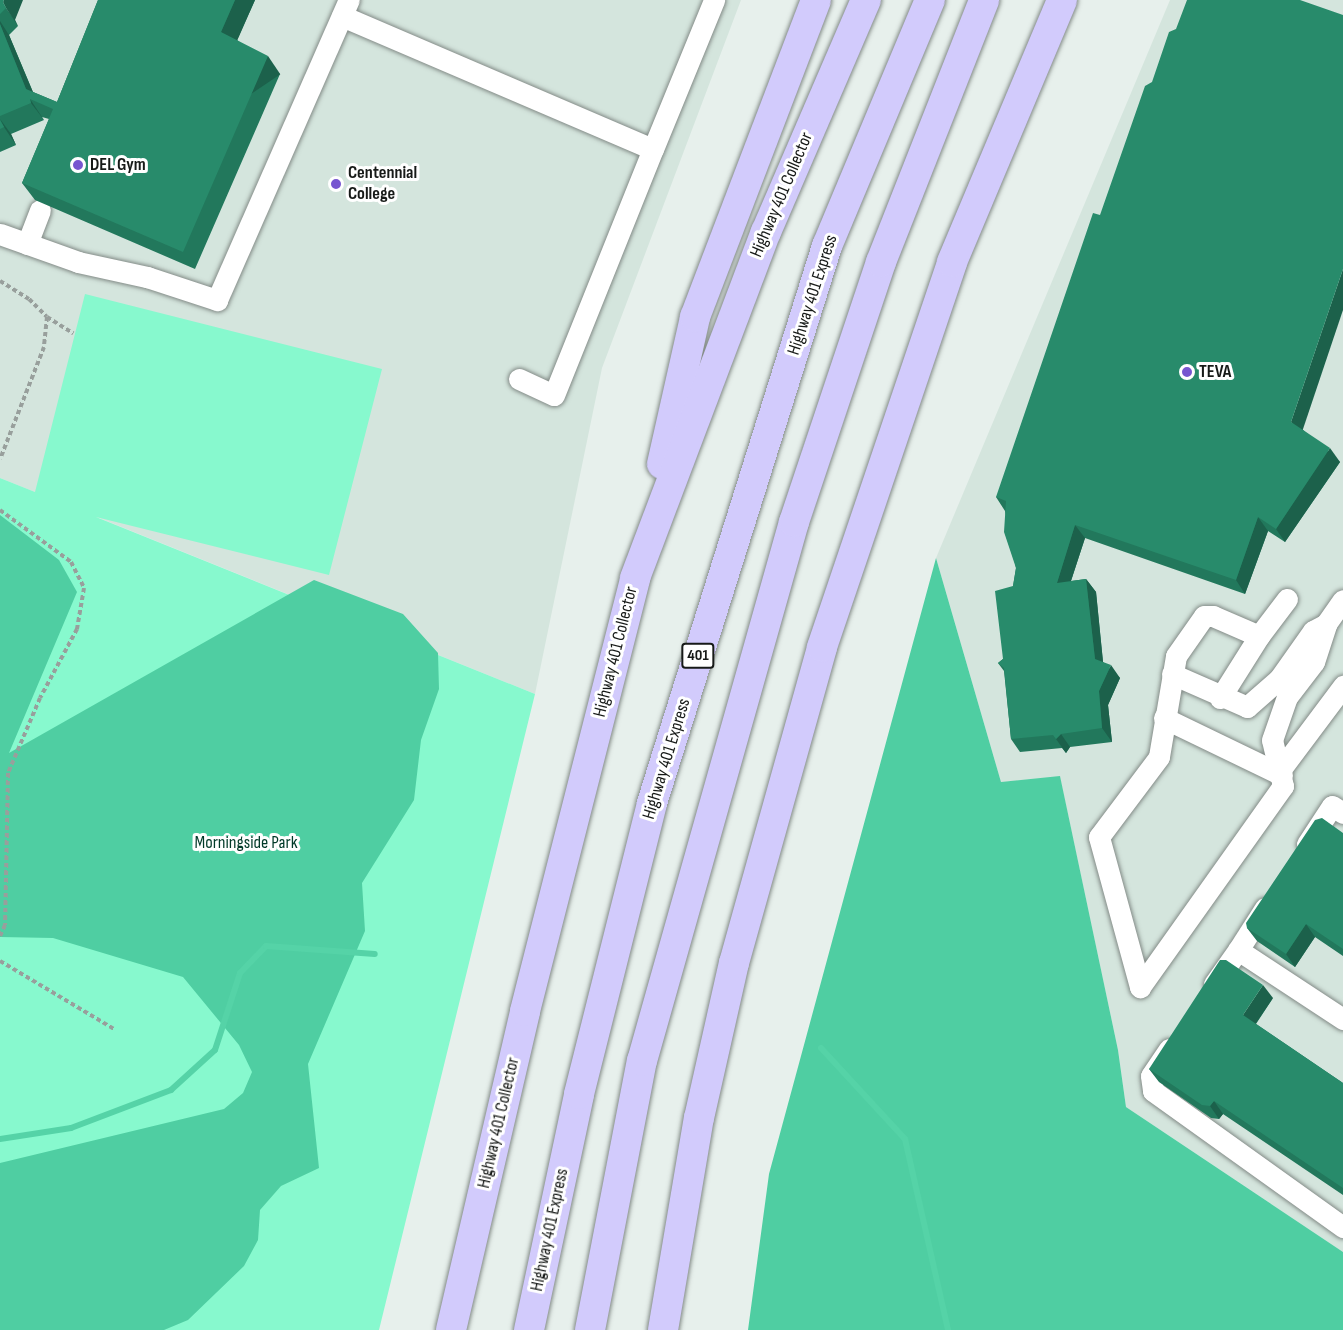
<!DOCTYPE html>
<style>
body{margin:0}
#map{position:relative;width:1343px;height:1330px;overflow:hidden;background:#e7f0ec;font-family:"Sofia Sans Condensed",sans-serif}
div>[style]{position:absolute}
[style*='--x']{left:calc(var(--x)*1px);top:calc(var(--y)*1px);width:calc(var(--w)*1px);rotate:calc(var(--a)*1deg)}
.built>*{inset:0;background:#d4e5dd}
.green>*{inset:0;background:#87f9ce}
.forest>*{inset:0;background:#4fcea2}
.stream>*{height:6px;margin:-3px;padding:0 3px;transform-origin:3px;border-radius:3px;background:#55d3a7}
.path>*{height:4px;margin-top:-2px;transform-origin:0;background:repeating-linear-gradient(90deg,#989f9c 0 4.5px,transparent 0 7.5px)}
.roads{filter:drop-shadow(0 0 2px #838b87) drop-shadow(0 0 2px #838b87)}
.minor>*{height:21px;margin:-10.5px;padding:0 10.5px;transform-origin:10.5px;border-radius:10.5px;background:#fff}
.highway>*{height:30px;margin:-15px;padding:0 15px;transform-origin:15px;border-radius:15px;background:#d2cbfc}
.wall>*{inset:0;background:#22785c}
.shaded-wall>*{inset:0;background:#1c614b;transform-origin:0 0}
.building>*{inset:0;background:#288b6b}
.dots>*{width:16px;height:16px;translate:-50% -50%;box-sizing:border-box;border:3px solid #fff;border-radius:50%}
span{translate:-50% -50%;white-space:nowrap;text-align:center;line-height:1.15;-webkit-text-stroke:6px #fff;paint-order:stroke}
.shield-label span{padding:2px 4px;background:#fff;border:2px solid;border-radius:4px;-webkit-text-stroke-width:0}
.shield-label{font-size:16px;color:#171a18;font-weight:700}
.poi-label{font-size:18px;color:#171a18;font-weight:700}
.left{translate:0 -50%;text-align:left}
.street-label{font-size:18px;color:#171a18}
.park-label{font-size:18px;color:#003928}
</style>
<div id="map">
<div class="built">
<div style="clip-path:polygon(0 0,741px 0,602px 368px,535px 694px,0 478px)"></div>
<div style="clip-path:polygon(1170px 0,1343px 0,1343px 1252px,1126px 1107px,1118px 1050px,1060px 777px,1001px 782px,936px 558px)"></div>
</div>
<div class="green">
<div style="clip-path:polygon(85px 294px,382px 369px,329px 575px,96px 517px,535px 694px,379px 1330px,0 1330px,0 478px,35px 492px)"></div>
</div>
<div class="forest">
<div style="clip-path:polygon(0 515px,59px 560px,77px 592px,9px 753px,314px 580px,403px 614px,438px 653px,439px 689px,421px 740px,414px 800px,362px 883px,365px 931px,308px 1064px,319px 1168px,281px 1186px,260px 1210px,258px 1240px,244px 1266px,188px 1320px,164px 1330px,0 1330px,0 1163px,224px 1109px,243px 1093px,252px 1072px,239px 1045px,183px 977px,53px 938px,0 937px)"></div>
<div style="clip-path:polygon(936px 558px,1001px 782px,1060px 776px,1118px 1050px,1126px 1107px,1343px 1252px,1343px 1330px,748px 1330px,769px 1174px)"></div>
</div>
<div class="stream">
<div style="--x:821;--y:1048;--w:124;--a:47.3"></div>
<div style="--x:905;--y:1139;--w:196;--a:77.3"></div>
<div style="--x:0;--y:1139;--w:72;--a:-8.8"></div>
<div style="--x:71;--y:1128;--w:107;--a:-20.8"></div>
<div style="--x:171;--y:1090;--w:59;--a:-42.3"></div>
<div style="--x:215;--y:1050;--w:81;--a:-72"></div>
<div style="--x:240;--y:973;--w:37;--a:-46"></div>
<div style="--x:266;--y:946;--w:109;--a:4.2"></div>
</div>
<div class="path">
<div style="--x:0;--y:281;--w:34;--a:32"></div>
<div style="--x:29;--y:299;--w:25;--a:45"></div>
<div style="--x:47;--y:317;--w:30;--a:96"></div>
<div style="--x:44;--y:347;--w:120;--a:111.4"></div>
<div style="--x:47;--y:317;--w:31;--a:32"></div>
<div style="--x:0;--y:510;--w:88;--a:36.2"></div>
<div style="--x:71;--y:562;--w:29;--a:63"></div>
<div style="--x:84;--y:588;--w:42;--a:99.7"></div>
<div style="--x:77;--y:629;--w:78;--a:118.2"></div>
<div style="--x:40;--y:698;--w:82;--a:113.1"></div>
<div style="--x:8;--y:773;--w:152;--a:91.1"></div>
<div style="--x:5;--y:925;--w:12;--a:114"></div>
<div style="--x:0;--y:961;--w:133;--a:30.8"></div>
</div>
<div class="roads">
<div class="minor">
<div style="--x:342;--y:16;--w:338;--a:23.2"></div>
<div style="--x:653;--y:149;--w:161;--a:-67.7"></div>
<div style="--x:0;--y:234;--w:83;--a:19.7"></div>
<div style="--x:78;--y:262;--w:71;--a:12.3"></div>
<div style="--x:147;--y:277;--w:74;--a:18.2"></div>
<div style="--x:217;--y:300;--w:328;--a:-66.3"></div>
<div style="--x:27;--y:244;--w:36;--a:-69"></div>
<div style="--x:519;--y:379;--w:38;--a:25"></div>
<div style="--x:554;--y:395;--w:265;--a:-68.1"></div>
<div style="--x:1287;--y:599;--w:46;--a:127.1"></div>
<div style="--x:1259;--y:636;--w:50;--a:-156.5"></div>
<div style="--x:1213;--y:616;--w:9;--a:180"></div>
<div style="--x:1204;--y:616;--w:49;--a:125"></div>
<div style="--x:1176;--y:656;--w:102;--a:99.6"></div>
<div style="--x:1159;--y:757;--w:100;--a:126.9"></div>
<div style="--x:1099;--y:837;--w:156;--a:74.7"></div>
<div style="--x:1140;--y:987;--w:247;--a:-54.6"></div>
<div style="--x:1283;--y:786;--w:47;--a:-103.4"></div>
<div style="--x:1272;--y:740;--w:46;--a:-70.8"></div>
<div style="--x:1287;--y:697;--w:44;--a:-52.4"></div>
<div style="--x:1314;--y:662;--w:40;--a:-72"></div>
<div style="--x:1326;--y:624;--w:29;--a:-55"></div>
<div style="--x:1172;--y:674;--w:82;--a:23.7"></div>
<div style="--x:1247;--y:707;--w:43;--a:-41.2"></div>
<div style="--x:1279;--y:679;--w:59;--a:-54.7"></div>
<div style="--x:1313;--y:631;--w:15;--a:-28"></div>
<div style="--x:1220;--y:698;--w:73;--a:-57.8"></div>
<div style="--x:1164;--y:718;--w:131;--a:25.8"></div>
<div style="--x:1281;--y:769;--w:104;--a:-53.2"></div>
<div style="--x:1307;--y:844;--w:45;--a:-56.7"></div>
<div style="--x:1332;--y:806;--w:13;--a:32"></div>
<div style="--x:1265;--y:908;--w:50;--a:122.7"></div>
<div style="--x:1238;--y:950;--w:126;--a:33.3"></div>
<div style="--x:1214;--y:984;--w:42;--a:-54.8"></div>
<div style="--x:1169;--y:1049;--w:32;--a:124"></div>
<div style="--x:1151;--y:1076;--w:15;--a:82"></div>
<div style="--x:1153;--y:1091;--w:234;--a:35.6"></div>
</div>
<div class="highway">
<div style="--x:662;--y:464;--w:151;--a:-77.3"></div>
<div style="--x:695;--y:317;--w:339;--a:-69.1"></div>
<div style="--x:451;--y:1330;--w:327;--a:-76.9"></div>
<div style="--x:525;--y:1011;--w:447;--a:-75.7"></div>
<div style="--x:635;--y:578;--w:370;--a:-69.3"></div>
<div style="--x:766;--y:232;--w:253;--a:-66.7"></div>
<div style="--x:529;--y:1330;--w:241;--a:-78"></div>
<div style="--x:579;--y:1094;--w:300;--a:-75.9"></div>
<div style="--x:652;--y:803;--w:584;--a:-72.56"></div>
<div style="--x:827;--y:246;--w:267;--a:-67.3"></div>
<div style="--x:590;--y:1330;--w:274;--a:-79.1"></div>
<div style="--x:642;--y:1061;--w:560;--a:-74.25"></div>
<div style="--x:794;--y:522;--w:274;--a:-71.5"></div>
<div style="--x:881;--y:262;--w:282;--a:-68.5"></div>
<div style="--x:663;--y:1330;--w:215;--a:-80.4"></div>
<div style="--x:699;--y:1118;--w:159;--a:-77.3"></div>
<div style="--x:734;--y:963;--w:328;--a:-74.4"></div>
<div style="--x:822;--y:647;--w:406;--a:-71.3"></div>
<div style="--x:952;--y:262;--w:284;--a:-67.2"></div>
</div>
</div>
<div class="wall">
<div style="clip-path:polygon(0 0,15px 20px,18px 26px,9px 35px,33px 92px,57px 102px,98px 0,255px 0,237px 40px,280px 74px,195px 269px,35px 200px,22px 183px,49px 119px,42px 117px,44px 120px,11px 134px,16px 145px,0 152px)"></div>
<div style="clip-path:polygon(1302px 429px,1340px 462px,1285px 542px,1268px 531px,1245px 594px,1085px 538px,1071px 581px,1086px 579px,1096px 592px,1103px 662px,1120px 678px,1108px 705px,1112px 742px,1070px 747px,1066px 753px,1062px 748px,1020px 752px,1011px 739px,1004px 671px,998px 663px,1003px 659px,1013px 586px,1016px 568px,1005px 511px,996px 497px)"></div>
<div style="clip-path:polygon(1343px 833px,1343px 956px,1315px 937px,1295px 967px,1257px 941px,1247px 928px)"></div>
<div style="clip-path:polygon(1273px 998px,1256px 1024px,1343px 1083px,1343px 1195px,1223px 1114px,1219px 1119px,1211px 1118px,1159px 1082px,1149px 1069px)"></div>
</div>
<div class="shaded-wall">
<div style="clip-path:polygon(4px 0,23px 0,15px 20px,18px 26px,6px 8px,3px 2px)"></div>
<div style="clip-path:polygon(235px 0,255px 0,233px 50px,221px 32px)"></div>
<div style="clip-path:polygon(0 21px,9px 35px,37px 102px,26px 89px,0 24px)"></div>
<div style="left:268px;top:56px;width:22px;height:214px;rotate:56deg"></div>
<div style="clip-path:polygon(30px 99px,44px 120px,31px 103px)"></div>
<div style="clip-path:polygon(0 119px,11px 134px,16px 145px,4px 127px)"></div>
<div style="clip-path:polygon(1343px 269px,1343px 310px,1301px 435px,1291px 422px)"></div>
<div style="clip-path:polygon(1330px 448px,1340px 462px,1285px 542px,1276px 529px)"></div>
<div style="clip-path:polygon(1258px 517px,1268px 531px,1245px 594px,1236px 580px)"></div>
<div style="clip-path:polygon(1075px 525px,1085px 538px,1066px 596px,1057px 583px)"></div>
<div style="clip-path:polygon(1086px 579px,1096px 592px,1104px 672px,1095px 659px)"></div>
<div style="clip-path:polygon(1111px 665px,1120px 678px,1108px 705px,1112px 742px,1102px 728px,1099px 691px)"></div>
<div style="clip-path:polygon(1061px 734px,1070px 747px,1066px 753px,1056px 739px)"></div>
<div style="clip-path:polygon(1306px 924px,1315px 937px,1295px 967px,1286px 954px)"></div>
<div style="clip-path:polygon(1263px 985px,1273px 998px,1252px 1029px,1243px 1015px)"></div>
<div style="clip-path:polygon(1214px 1101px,1223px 1114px,1219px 1119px,1210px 1106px)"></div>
</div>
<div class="building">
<div style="clip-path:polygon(0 0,4px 0,3px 2px,6px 8px,0 14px)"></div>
<div style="clip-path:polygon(98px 0,235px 0,221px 32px,268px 56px,183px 252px,22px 183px,53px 109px,30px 99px,31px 103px,0 116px,0 24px,26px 89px,57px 102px)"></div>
<div style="clip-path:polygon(1187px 0,1300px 0,1343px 15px,1343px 269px,1291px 422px,1330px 448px,1276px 529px,1258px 517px,1236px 580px,1075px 525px,1057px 583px,1086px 579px,1095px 659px,1111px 665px,1099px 691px,1102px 728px,1061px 734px,1056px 739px,1053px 735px,1011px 739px,1004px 668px,998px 663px,1003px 659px,995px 591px,1013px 586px,1016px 568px,1004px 532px,1006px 501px,996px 497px,1093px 213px,1100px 215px,1145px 86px,1152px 82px,1169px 32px,1176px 29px)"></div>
<div style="clip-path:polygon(0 120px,4px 127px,0 129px)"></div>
<div style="clip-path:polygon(1322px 818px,1343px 833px,1343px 949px,1306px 924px,1286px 954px,1247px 928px,1246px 923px,1315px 820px)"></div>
<div style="clip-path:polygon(1220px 960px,1226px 960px,1263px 985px,1243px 1015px,1343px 1083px,1343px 1188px,1214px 1101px,1210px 1106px,1202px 1105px,1149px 1069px)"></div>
</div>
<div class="dots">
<div style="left:78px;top:165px;background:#7756d0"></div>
<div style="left:336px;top:184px;background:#7756d0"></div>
<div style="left:1187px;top:372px;background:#7756d0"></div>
</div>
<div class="shield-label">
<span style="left:698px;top:656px">401</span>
</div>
<div class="poi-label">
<span class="left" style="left:90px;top:165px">DEL Gym</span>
<span class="left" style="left:348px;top:184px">Centennial<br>College</span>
<span class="left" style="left:1199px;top:372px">TEVA</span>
</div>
<div class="street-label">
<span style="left:782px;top:195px;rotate:-67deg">Highway 401 Collector</span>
<span style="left:813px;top:295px;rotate:-72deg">Highway 401 Express</span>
<span style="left:616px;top:652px;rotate:-76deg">Highway 401 Collector</span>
<span style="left:667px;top:759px;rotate:-73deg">Highway 401 Express</span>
<span style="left:499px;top:1123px;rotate:-77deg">Highway 401 Collector</span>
<span style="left:550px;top:1230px;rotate:-78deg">Highway 401 Express</span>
</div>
<div class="park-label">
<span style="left:246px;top:843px">Morningside Park</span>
</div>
</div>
